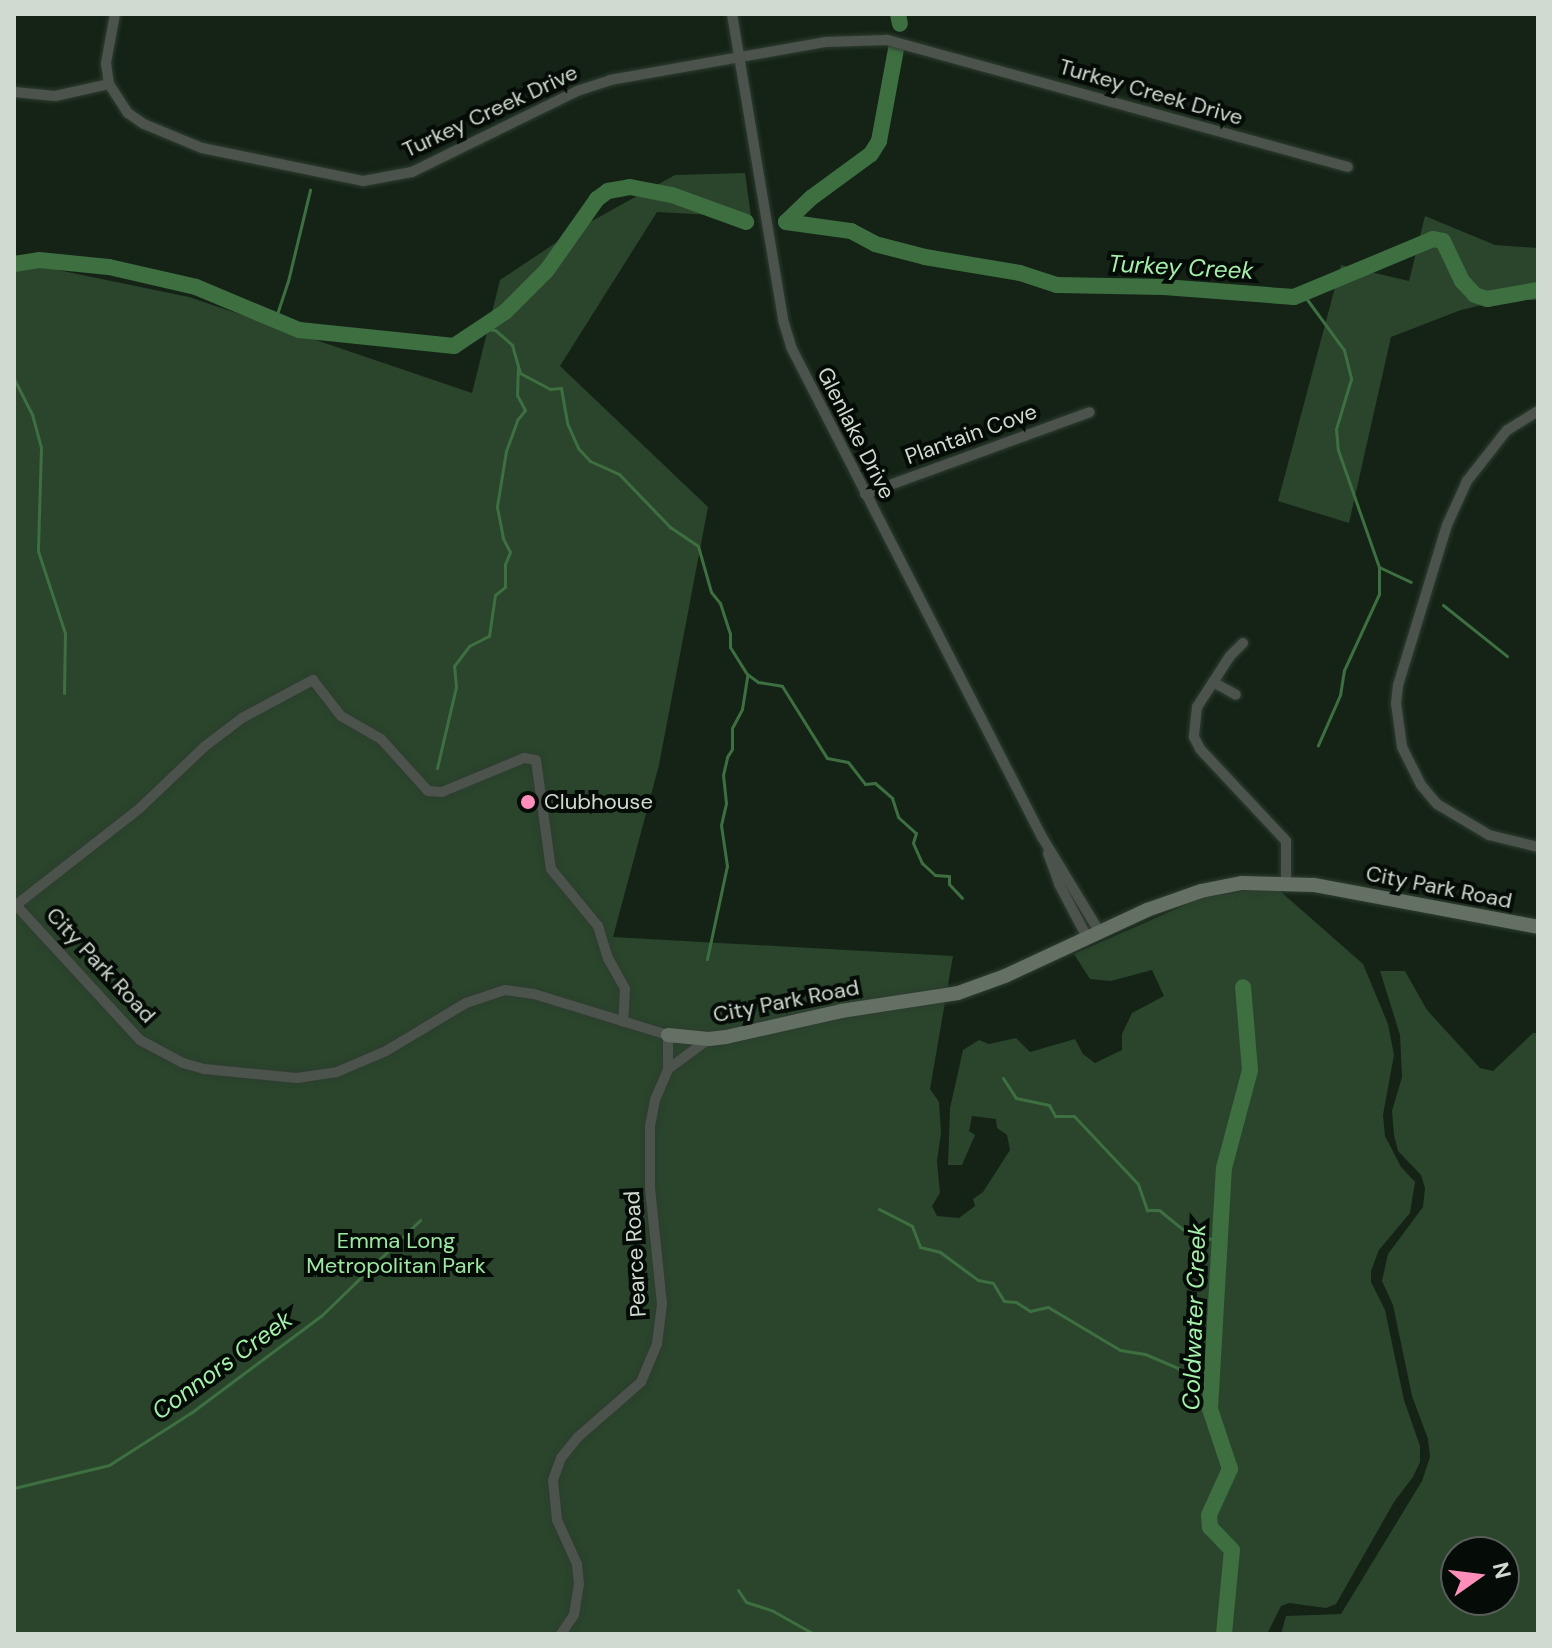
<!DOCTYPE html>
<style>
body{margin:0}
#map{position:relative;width:1552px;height:1648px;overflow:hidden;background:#142316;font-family:"DM Sans",sans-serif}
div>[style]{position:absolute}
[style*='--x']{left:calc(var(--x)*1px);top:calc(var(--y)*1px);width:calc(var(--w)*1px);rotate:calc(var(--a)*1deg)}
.green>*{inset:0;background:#2a452c}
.stream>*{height:3px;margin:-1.5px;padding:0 1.5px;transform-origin:1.5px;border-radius:1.5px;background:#3d6f41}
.river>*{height:16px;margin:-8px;padding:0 8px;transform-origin:8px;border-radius:8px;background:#3d6f41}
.roads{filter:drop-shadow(0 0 2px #2e3d30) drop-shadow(0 0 2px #2e3d30)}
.street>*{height:10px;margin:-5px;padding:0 5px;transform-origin:5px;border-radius:5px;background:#4c534c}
.secondary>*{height:14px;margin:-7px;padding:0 7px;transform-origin:7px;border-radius:7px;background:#657065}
.dots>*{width:22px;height:22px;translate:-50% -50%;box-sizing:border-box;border:4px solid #050b06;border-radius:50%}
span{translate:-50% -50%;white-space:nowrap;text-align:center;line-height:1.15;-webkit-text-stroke:8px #050b06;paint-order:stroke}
.street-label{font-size:22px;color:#d0dad0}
.poi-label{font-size:22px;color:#d0dad0}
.left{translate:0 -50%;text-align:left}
.park-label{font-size:22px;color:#9de7a2}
.water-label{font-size:24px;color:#a5f0aa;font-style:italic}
.frame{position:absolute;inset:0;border:16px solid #d0dad0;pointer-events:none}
.north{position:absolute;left:1440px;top:1536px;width:80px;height:80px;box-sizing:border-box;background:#050b06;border:2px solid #565e57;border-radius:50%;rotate:76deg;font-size:22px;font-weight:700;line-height:32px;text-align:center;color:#d0dad0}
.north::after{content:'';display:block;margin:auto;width:28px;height:36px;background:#ff8eba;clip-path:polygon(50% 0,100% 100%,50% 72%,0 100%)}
</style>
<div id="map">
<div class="green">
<div style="clip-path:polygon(745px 173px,751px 217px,657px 212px,560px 366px,708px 507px,659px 765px,613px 937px,953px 956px,930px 1089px,939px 1102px,941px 1133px,937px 1161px,940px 1193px,932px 1206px,937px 1216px,959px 1218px,975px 1206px,973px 1199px,983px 1192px,1010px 1150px,1007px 1135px,997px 1128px,996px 1119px,972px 1116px,969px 1131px,975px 1135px,962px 1165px,948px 1165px,950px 1108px,963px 1050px,979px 1040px,989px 1044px,1016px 1038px,1030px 1052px,1075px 1039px,1083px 1054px,1095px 1063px,1122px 1050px,1122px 1034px,1132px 1013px,1164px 996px,1152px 970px,1111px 981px,1090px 979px,1074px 954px,1201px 898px,1243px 891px,1280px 891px,1363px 964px,1388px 1024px,1394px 1055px,1383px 1115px,1385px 1136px,1401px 1167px,1415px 1182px,1410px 1213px,1379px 1250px,1371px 1271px,1371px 1282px,1385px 1310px,1404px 1400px,1420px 1446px,1420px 1462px,1413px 1477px,1394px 1502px,1336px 1604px,1326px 1608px,1289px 1603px,1281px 1606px,1267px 1634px,14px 1634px,14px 261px,189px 297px,472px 393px,500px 280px,572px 232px,675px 175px)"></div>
<div style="clip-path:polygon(1425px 216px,1495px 245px,1538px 248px,1538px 300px,1503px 300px,1461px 310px,1391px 337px,1349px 523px,1278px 501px,1341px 265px,1409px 281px)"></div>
<div style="clip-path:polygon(evenodd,1380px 971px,1405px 971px,1427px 1010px,1480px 1068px,1493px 1071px,1533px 1033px,1538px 1033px,1538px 1634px,1281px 1634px,1286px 1616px,1341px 1614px,1422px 1481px,1430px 1457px,1428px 1439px,1412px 1396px,1393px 1305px,1382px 1281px,1388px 1254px,1423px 1207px,1425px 1188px,1421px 1175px,1398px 1151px,1394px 1135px,1392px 1111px,1402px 1077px,1400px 1035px,1380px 971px,1504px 1552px,1504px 1600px,1456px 1600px,1456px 1552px,1504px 1552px)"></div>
</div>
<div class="stream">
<div style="--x:1303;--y:294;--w:69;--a:53.8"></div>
<div style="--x:1344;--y:350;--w:30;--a:76"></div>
<div style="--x:1351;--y:379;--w:52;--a:106.7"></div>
<div style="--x:1336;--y:429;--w:21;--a:85"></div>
<div style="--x:1338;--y:450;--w:124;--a:70.7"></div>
<div style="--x:1379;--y:567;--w:27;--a:90"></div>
<div style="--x:1379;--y:594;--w:84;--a:114.7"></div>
<div style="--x:1344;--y:670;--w:25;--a:99"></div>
<div style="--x:1340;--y:695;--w:55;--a:113.7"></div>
<div style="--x:275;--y:320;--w:41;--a:-71.6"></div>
<div style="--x:288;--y:281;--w:94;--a:-76.4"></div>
<div style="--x:481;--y:328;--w:14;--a:8"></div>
<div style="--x:495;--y:330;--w:23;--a:41"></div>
<div style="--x:512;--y:345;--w:29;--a:74"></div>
<div style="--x:520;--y:373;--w:34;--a:28"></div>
<div style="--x:550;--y:389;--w:11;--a:-5"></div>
<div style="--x:561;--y:388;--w:36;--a:80"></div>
<div style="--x:567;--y:423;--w:27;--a:66"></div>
<div style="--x:578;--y:448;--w:18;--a:47"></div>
<div style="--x:590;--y:461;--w:32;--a:24"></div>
<div style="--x:619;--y:474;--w:74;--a:46.1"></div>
<div style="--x:670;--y:527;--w:34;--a:34"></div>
<div style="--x:698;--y:546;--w:48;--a:74.2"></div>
<div style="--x:711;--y:592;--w:14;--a:51"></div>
<div style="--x:720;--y:603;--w:32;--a:72"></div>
<div style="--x:730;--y:633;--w:14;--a:90"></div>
<div style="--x:730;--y:647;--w:32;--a:58"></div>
<div style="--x:747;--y:674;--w:14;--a:36"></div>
<div style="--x:758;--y:682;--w:24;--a:9"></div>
<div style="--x:782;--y:686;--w:85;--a:58"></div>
<div style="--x:827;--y:758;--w:21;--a:11"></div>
<div style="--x:848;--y:762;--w:28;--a:52"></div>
<div style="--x:865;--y:784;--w:10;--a:-6"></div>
<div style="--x:875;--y:783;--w:23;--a:41"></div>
<div style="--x:892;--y:798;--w:20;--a:72"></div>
<div style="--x:898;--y:817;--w:24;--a:42"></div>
<div style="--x:916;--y:833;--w:10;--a:107"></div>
<div style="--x:913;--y:843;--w:22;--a:66"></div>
<div style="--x:922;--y:863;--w:18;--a:43"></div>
<div style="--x:935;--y:875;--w:14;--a:4"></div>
<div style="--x:949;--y:876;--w:8;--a:90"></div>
<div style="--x:949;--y:884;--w:19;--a:47"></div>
<div style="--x:14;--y:379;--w:39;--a:63"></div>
<div style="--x:32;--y:414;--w:34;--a:75"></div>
<div style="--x:41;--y:447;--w:104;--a:91.7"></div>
<div style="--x:38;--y:551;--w:86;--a:71.8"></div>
<div style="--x:65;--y:633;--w:60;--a:91"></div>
<div style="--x:1379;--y:567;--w:35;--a:25"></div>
<div style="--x:1443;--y:605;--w:82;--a:38.6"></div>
<div style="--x:437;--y:768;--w:83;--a:-76.8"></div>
<div style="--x:456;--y:687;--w:21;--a:-95"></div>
<div style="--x:454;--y:666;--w:25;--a:-53"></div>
<div style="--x:469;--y:646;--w:22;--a:-27"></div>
<div style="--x:489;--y:636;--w:41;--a:-81.7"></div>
<div style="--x:495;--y:595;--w:13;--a:-39"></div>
<div style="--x:505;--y:587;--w:23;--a:-90"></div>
<div style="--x:505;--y:564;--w:13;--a:-67"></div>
<div style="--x:510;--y:552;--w:16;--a:-117"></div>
<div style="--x:503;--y:538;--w:33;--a:-101"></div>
<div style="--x:497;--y:506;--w:56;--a:-80.7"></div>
<div style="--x:506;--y:451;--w:33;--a:-70"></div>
<div style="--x:517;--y:420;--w:13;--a:-51"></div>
<div style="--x:525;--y:410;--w:17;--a:-118"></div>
<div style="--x:517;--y:395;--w:27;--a:-88"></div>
<div style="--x:707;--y:959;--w:95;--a:-77.9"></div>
<div style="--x:727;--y:866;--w:41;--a:-98.3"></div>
<div style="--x:721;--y:825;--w:23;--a:-77"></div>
<div style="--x:726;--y:803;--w:28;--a:-96"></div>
<div style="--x:723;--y:775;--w:18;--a:-77"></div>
<div style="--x:727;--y:757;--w:9;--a:-58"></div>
<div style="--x:732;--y:749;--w:21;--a:-90"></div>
<div style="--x:732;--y:728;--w:21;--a:-62"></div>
<div style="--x:742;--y:709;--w:33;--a:-81"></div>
<div style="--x:1003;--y:1078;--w:24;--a:57"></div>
<div style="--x:1016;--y:1098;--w:34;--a:12"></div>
<div style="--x:1049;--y:1105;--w:13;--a:61"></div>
<div style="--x:1055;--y:1116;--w:19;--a:0"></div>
<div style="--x:1074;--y:1116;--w:93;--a:46.7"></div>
<div style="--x:1138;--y:1184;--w:28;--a:71"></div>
<div style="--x:1147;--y:1210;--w:12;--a:0"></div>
<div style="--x:1159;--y:1210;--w:41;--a:39.1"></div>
<div style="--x:1191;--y:1236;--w:29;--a:8"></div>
<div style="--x:879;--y:1209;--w:37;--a:27"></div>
<div style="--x:912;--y:1226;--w:22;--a:69"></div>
<div style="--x:920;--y:1247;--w:21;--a:14"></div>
<div style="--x:940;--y:1252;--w:47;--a:36.4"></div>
<div style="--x:978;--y:1280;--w:15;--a:11"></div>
<div style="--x:993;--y:1283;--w:21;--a:59"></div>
<div style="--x:1004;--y:1301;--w:12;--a:5"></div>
<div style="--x:1016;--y:1302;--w:17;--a:33"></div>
<div style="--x:1030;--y:1311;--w:18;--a:-13"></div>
<div style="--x:1048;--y:1307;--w:84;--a:30.8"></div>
<div style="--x:1120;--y:1350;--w:25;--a:9"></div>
<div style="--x:1145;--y:1354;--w:36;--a:23"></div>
<div style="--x:1178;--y:1368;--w:52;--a:52"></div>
<div style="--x:14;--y:1488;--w:98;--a:-13.6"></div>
<div style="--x:109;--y:1465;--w:98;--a:-32.6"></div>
<div style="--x:192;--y:1412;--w:161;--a:-36.7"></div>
<div style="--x:321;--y:1316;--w:138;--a:-44.1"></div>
<div style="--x:738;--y:1590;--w:14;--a:56"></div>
<div style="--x:746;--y:1602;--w:28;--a:18"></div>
<div style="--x:773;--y:1611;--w:47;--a:29.3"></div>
</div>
<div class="river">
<div style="--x:898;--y:14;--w:10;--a:79"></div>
<div style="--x:786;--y:222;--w:66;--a:7.9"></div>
<div style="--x:851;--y:231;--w:27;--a:28"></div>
<div style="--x:875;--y:244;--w:52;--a:14.6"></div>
<div style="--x:925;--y:257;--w:96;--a:9.6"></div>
<div style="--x:1020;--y:273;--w:39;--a:18"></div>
<div style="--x:1057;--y:285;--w:107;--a:1.1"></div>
<div style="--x:1164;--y:287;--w:130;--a:4.4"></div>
<div style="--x:1294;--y:297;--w:151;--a:-22.6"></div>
<div style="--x:1433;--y:239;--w:10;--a:11"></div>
<div style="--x:1443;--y:241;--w:44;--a:64.6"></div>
<div style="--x:1462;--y:281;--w:19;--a:47"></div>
<div style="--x:1475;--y:295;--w:13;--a:18"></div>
<div style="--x:1487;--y:299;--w:52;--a:-10"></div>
<div style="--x:786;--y:222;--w:35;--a:-44"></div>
<div style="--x:811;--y:198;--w:74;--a:-36.3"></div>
<div style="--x:871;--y:154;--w:15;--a:-58"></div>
<div style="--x:879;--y:141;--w:94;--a:-79.5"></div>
<div style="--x:14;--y:264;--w:25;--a:-9"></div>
<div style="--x:39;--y:260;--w:70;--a:5.7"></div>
<div style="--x:109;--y:267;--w:89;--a:12.9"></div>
<div style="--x:196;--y:287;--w:112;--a:22.7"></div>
<div style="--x:299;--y:330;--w:156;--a:5.9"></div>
<div style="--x:454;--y:346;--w:61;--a:-33.7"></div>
<div style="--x:505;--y:312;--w:59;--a:-45"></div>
<div style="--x:547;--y:270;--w:87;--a:-54.8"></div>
<div style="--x:597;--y:199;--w:14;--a:-36"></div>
<div style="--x:608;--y:191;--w:22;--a:-10"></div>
<div style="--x:630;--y:187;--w:43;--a:10.8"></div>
<div style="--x:672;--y:195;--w:79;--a:20"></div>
<div style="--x:1224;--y:1634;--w:84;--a:-84.6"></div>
<div style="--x:1232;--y:1550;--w:32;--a:-134"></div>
<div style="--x:1210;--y:1527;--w:12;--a:-95"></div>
<div style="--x:1209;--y:1515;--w:51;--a:-65.5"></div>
<div style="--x:1230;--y:1469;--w:63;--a:-108.4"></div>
<div style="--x:1210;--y:1409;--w:241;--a:-86.7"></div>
<div style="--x:1224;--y:1168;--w:101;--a:-75.1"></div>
<div style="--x:1250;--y:1070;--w:83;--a:-94.8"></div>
</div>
<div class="roads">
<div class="street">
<div style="--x:115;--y:14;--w:50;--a:100.4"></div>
<div style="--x:106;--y:63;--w:21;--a:82"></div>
<div style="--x:109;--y:84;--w:35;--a:57"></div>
<div style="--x:128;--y:113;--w:19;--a:35"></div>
<div style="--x:144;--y:124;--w:63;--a:22.5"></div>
<div style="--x:202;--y:148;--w:164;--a:11.6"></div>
<div style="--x:363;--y:181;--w:50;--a:-10.4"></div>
<div style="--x:412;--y:172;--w:184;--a:-26.1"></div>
<div style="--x:577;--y:91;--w:35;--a:-18"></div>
<div style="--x:610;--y:80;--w:218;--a:-10"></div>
<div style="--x:825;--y:42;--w:62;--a:-1.8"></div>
<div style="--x:887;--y:40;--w:478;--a:15.4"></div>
<div style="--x:732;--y:14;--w:310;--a:80.5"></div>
<div style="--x:783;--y:320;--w:28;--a:73"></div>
<div style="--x:791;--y:347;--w:551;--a:62.88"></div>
<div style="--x:1042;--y:837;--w:110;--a:58.8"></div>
<div style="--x:14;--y:92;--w:41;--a:5.6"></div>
<div style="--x:55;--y:96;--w:55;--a:-12.5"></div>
<div style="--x:1538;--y:411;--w:36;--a:148"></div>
<div style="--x:1507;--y:430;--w:65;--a:128.1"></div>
<div style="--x:1467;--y:481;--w:48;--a:114.4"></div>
<div style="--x:1447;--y:525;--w:167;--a:107"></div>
<div style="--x:1398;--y:685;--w:18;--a:96"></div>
<div style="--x:1396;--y:703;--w:44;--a:82.2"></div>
<div style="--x:1402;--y:747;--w:42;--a:63.4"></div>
<div style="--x:1421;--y:785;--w:25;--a:50"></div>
<div style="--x:1437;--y:804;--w:61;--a:30.8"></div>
<div style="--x:1489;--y:835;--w:50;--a:13.8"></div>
<div style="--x:865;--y:494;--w:239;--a:-20"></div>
<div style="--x:1243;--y:643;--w:18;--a:135"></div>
<div style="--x:1230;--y:656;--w:61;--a:122.9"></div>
<div style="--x:1197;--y:707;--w:30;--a:96"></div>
<div style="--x:1194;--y:737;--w:13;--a:63"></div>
<div style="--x:1200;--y:749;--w:126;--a:46.9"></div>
<div style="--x:1286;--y:841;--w:42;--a:90"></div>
<div style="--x:1213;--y:682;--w:26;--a:29"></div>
<div style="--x:1048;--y:853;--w:33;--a:70"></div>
<div style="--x:1059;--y:884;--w:60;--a:62.2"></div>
<div style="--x:14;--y:903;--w:186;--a:47.4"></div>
<div style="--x:140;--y:1040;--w:49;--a:28.1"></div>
<div style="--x:183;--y:1063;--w:22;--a:16"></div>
<div style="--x:204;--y:1069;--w:93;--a:5.5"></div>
<div style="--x:297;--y:1078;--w:40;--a:-8.5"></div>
<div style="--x:337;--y:1072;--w:53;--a:-23.2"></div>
<div style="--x:386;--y:1051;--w:93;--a:-31"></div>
<div style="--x:466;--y:1003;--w:41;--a:-18.4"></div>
<div style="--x:505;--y:990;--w:29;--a:8"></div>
<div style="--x:534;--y:994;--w:140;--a:17"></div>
<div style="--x:668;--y:1035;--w:34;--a:90"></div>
<div style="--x:16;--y:905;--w:157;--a:-38"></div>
<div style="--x:140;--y:808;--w:88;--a:-43.6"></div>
<div style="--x:204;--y:747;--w:48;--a:-37.3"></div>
<div style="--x:242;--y:718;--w:81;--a:-28.2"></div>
<div style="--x:313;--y:680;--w:46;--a:52.1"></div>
<div style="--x:341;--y:716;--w:46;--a:29.9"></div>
<div style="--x:381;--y:739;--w:70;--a:47.9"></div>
<div style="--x:428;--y:791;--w:14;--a:4"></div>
<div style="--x:442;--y:792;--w:89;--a:-22.5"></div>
<div style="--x:524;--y:758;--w:12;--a:9"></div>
<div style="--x:536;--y:760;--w:110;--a:82.2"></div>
<div style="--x:551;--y:869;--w:74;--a:50.5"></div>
<div style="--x:598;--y:926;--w:34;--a:73"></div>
<div style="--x:608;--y:958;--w:35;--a:61"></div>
<div style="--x:625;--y:989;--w:33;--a:93"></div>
<div style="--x:561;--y:1634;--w:23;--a:-56"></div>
<div style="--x:574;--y:1615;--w:31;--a:-81"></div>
<div style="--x:579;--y:1584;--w:20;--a:-96"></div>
<div style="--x:577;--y:1564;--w:48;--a:-114.4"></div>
<div style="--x:557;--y:1520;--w:40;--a:-95.7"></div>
<div style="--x:553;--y:1480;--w:23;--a:-70"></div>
<div style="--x:561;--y:1458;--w:27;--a:-51"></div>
<div style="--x:578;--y:1437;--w:84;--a:-41.1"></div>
<div style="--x:641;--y:1382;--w:41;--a:-67.2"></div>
<div style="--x:657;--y:1344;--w:40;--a:-82.9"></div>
<div style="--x:662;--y:1304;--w:117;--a:-95.9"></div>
<div style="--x:650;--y:1188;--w:62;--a:-90"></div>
<div style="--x:650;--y:1126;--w:26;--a:-79"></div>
<div style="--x:655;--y:1100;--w:34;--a:-67"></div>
<div style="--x:668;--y:1069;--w:51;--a:-36.2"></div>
</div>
<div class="secondary">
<div style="--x:668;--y:1035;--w:41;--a:5.6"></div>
<div style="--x:709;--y:1039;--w:17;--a:-7"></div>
<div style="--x:726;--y:1037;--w:118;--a:-12.7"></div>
<div style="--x:841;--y:1011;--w:118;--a:-8.7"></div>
<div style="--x:958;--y:993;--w:50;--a:-19.9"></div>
<div style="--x:1005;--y:976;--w:157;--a:-24.9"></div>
<div style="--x:1147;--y:910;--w:57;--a:-19.4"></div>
<div style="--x:1201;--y:891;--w:42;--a:-11"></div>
<div style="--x:1242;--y:883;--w:72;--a:1.6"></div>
<div style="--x:1314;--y:885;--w:228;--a:10.6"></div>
</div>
</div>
<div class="dots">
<div style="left:528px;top:802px;background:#ff8eba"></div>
</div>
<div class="street-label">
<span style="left:1151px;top:92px;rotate:16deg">Turkey Creek Drive</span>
<span style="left:490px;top:111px;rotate:-25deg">Turkey Creek Drive</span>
<span style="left:856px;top:433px;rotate:63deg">Glenlake Drive</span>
<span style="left:971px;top:434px;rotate:-20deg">Plantain Cove</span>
<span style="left:1439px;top:887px;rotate:11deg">City Park Road</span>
<span style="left:101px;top:965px;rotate:47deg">City Park Road</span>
<span style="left:786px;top:1001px;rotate:-11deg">City Park Road</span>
<span style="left:635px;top:1254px;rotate:-93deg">Pearce Road</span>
</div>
<div class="poi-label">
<span class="left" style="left:544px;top:802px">Clubhouse</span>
</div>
<div class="park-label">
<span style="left:396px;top:1253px">Emma Long<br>Metropolitan Park</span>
</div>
<div class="water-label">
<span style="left:1181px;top:267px;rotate:3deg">Turkey Creek</span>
<span style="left:1194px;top:1317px;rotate:-88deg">Coldwater Creek</span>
<span style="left:222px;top:1365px;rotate:-36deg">Connors Creek</span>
</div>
<div class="frame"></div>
<div class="north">N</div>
</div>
